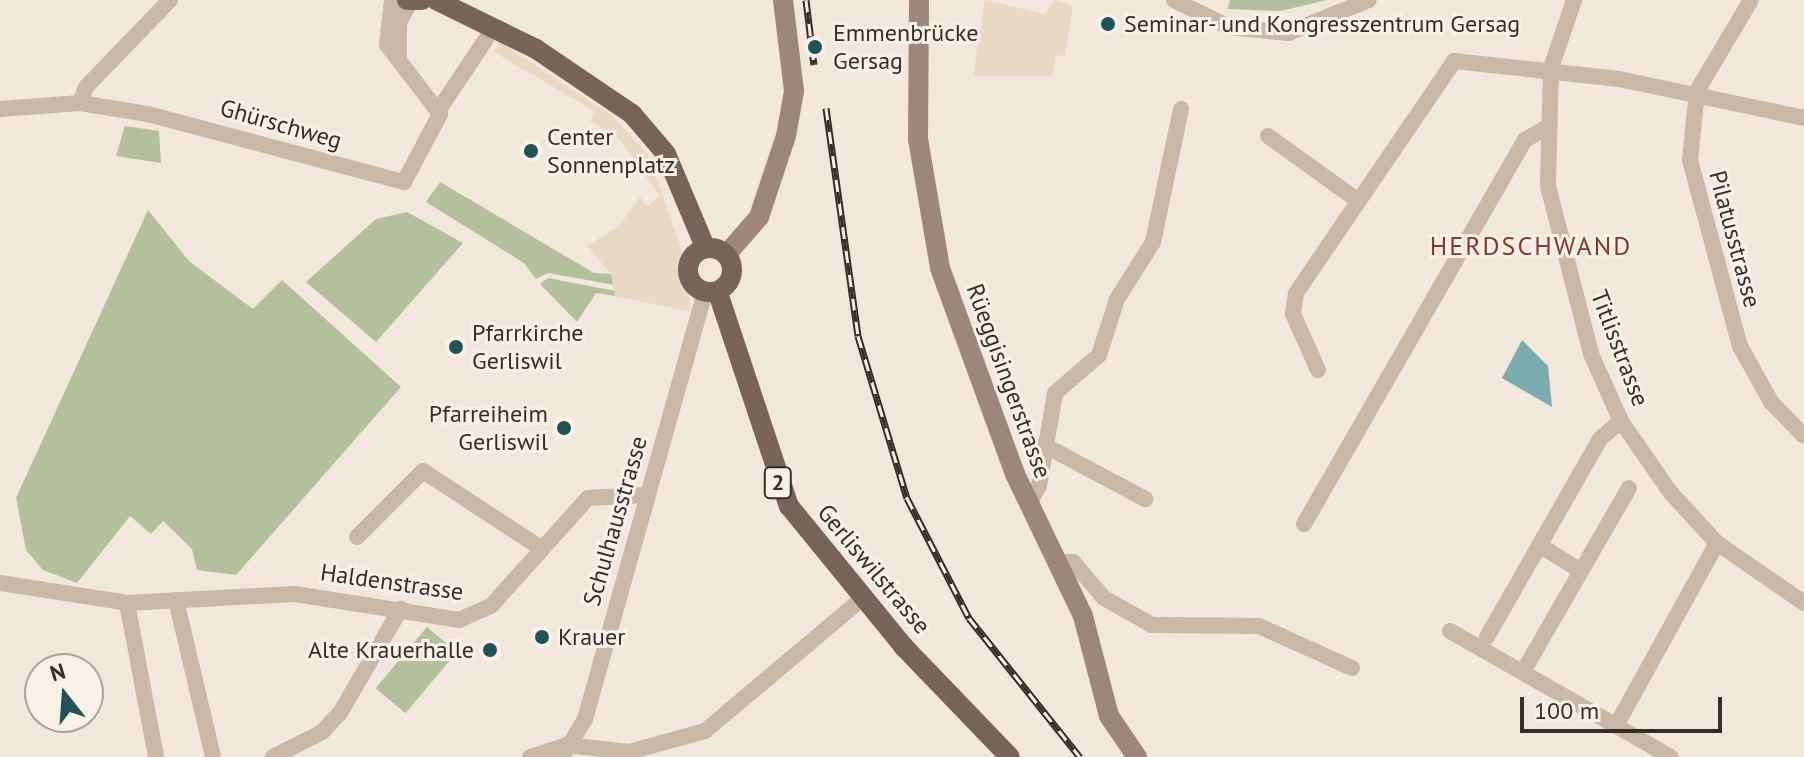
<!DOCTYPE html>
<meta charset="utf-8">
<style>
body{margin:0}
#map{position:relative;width:1804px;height:757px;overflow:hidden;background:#f1e7dc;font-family:"PT Sans",sans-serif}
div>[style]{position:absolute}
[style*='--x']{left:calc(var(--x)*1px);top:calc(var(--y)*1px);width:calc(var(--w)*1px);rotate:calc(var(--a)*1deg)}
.green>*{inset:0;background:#b4c09c;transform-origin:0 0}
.plaza>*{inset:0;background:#e9d8c3}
.water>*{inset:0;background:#7cacad}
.street>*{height:16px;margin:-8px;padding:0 8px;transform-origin:8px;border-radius:8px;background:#c9b7a8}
.secondary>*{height:20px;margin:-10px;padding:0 10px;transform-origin:10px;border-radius:10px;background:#9d867a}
.primary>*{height:20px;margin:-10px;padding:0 10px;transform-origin:10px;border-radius:10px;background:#78635a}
.primary>.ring{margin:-10px;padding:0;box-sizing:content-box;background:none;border:20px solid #78635a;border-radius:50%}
.rail>*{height:7px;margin-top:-3.5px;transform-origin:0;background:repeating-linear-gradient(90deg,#f9f1e8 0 12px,#362c28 0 24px);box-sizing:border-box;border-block:2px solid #362c28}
.dots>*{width:22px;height:22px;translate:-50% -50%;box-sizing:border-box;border:4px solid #f9f1e8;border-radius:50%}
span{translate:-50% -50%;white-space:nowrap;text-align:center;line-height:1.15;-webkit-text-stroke:6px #f9f1e8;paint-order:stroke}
.shield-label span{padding:2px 6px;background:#f9f1e8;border:2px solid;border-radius:6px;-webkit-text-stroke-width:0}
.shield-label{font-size:22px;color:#362c28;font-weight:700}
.poi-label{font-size:24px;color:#362c28}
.left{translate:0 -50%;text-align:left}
.right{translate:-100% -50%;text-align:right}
.street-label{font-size:24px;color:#362c28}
.neighbourhood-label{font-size:26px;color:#833924;letter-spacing:2px}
.north{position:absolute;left:24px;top:653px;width:80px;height:80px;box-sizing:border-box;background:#f9f1e8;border:2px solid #aba29b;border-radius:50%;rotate:343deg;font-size:22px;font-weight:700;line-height:32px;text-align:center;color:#362c28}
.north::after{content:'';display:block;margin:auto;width:28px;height:36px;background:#1f5356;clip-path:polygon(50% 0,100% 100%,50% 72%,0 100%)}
.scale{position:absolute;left:1520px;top:697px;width:202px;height:36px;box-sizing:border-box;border:4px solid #362c28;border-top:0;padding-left:10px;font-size:24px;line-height:28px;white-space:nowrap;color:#362c28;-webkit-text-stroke:6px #f9f1e8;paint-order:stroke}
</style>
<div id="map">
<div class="green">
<div style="clip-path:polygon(1230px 0,1327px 0,1280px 11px,1227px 9px)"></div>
<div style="clip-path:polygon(125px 126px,159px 131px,161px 163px,116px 156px)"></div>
<div style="clip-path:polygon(440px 182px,594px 273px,611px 274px,615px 285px,548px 273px,536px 279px,524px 263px,426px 202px)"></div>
<div style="clip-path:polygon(148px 210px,189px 261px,253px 309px,282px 280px,401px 387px,236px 575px,197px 570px,192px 549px,163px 521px,151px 534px,130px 516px,77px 583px,43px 570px,26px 550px,16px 498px)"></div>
<div style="clip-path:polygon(407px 212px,463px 243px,376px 342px,306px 282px,376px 219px)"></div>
<div style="clip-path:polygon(548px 278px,615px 291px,615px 296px,596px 293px,577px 322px,540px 284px)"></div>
<div style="left:427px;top:627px;width:39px;height:80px;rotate:40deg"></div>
</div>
<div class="plaza">
<div style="clip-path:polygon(985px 0,1045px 14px,1055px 0,1073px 6px,1065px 56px,1056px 55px,1052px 76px,973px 76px)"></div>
<div style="clip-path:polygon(500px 42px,611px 115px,648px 154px,680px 245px,691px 312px,615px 296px,611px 274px,587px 246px,619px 226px,640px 197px,647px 207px,660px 196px,620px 140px,590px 120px,596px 112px,494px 52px)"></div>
</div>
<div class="water">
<div style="clip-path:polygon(1522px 340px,1548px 366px,1552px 407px,1502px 378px)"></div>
</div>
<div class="street">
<div style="--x:1174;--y:0;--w:61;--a:26.1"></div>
<div style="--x:1229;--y:27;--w:59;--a:5.8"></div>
<div style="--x:1288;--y:33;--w:87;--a:-22.2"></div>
<div style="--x:1574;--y:0;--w:72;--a:108.7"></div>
<div style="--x:1551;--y:68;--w:118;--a:91.5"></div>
<div style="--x:1548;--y:186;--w:173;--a:75.6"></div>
<div style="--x:1591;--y:354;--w:73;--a:65.9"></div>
<div style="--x:1621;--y:421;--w:86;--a:55.4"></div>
<div style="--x:1670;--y:492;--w:69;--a:47.3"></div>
<div style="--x:1717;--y:543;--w:106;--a:34.6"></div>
<div style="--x:1751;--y:0;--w:106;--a:120.7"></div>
<div style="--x:1697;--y:91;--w:69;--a:95.8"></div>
<div style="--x:1690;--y:160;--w:193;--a:75"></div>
<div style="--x:1740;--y:346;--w:64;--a:61"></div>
<div style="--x:1771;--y:402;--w:47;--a:45.9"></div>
<div style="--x:399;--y:60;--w:37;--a:-90"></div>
<div style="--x:399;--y:23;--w:25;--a:-63"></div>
<div style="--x:80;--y:103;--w:17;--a:-69"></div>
<div style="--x:86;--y:87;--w:121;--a:-46"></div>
<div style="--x:440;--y:108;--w:83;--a:-56.3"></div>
<div style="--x:0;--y:109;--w:80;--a:-4.3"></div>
<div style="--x:80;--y:103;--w:69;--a:9.2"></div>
<div style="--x:148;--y:114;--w:265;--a:14.9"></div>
<div style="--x:404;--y:182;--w:77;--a:-62.1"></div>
<div style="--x:440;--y:114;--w:87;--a:-127.5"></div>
<div style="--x:387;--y:45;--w:45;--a:-83.7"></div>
<div style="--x:1268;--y:136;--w:110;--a:35.7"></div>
<div style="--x:1318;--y:370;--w:61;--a:-114.1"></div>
<div style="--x:1293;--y:314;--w:21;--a:-82"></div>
<div style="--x:1296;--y:293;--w:281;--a:-55.7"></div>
<div style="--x:1454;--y:61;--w:166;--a:6.2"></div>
<div style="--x:1619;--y:79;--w:189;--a:11.9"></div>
<div style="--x:1044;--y:445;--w:115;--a:28.1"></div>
<div style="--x:1028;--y:505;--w:22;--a:-60"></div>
<div style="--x:1039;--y:486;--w:94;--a:-80.2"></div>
<div style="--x:1055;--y:393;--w:58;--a:-40.8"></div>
<div style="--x:1099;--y:355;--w:59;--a:-72.2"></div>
<div style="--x:1117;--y:299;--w:67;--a:-57.7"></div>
<div style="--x:1153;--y:242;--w:136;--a:-78.1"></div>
<div style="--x:1304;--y:524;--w:443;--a:-60.1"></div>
<div style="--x:1525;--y:140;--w:24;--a:-30"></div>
<div style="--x:357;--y:537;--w:93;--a:-45"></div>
<div style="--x:423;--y:471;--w:142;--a:33.2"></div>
<div style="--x:1539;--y:545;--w:49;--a:31.8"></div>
<div style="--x:1056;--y:562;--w:17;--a:0"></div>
<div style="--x:1073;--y:562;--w:48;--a:49.3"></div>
<div style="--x:1104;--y:598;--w:55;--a:29.4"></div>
<div style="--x:1152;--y:625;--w:107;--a:0.5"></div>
<div style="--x:1259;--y:626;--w:102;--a:24.3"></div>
<div style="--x:0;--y:583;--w:129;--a:8.9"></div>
<div style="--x:127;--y:603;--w:168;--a:-3.1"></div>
<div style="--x:295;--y:594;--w:166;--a:9"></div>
<div style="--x:459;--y:620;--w:35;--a:-24"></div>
<div style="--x:491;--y:606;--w:145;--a:-48.1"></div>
<div style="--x:588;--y:498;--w:57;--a:-3"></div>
<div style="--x:176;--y:600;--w:161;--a:76.7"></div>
<div style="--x:127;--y:603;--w:157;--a:79.3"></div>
<div style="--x:1450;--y:631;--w:254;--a:29.7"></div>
<div style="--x:1487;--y:637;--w:228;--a:-60.3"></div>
<div style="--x:1600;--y:439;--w:28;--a:-41"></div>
<div style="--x:1528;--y:663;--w:202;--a:-60"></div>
<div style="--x:1617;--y:724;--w:207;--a:-61.1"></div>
<div style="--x:273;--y:757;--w:55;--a:-27"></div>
<div style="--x:322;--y:732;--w:26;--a:-47"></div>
<div style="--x:340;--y:713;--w:121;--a:-59.8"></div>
<div style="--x:530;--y:757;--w:38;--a:-18"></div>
<div style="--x:566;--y:745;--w:63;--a:6.3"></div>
<div style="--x:629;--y:752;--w:79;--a:-15.4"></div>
<div style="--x:705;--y:731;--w:205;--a:-40.1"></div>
<div style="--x:562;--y:757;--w:44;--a:-58.8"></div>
<div style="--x:585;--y:719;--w:443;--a:-74.3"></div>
</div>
<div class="secondary">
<div style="--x:919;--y:0;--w:139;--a:90.4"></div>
<div style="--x:918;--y:139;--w:131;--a:80.3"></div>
<div style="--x:940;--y:268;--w:219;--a:70"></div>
<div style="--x:1015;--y:474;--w:157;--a:64.4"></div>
<div style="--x:1083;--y:616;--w:103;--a:75.4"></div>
<div style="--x:1109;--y:716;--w:50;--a:55.7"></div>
<div style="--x:726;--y:255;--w:50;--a:-49"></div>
<div style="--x:759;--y:217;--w:85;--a:-71.6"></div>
<div style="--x:786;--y:136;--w:46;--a:-79.9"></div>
<div style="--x:794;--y:91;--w:92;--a:-96.9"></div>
</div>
<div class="primary">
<div style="--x:407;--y:0;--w:15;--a:0"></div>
<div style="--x:436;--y:0;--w:111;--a:26.1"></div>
<div style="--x:536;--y:49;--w:116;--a:34.1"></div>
<div style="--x:632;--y:114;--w:52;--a:49.6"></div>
<div style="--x:666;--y:154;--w:101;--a:67.2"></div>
<div class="ring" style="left:688px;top:248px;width:24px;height:24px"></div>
<div style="--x:718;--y:293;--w:225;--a:71.6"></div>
<div style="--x:789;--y:506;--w:181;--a:50.8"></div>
<div style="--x:903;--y:646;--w:154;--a:46.1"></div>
</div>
<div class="rail">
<div style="--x:806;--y:0;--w:65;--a:83"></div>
<div style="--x:826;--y:108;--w:230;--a:82"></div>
<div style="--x:858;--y:336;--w:169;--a:73.2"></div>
<div style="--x:907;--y:498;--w:135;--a:62.7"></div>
<div style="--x:969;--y:618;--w:178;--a:51.4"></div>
</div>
<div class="dots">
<div style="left:1108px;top:24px;background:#1f5356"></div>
<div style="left:815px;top:47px;background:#1f5356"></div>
<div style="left:531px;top:151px;background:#1f5356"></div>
<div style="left:456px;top:347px;background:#1f5356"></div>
<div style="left:564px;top:428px;background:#1f5356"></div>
<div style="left:542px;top:637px;background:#1f5356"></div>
<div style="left:490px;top:650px;background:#1f5356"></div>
</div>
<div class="shield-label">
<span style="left:778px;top:483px">2</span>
</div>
<div class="poi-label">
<span class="left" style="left:1124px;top:24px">Seminar- und Kongresszentrum Gersag</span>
<span class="left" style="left:833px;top:47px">Emmenbrücke<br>Gersag</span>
<span class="left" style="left:547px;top:151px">Center<br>Sonnenplatz</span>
<span class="left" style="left:472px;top:347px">Pfarrkirche<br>Gerliswil</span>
<span class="right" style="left:548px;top:428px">Pfarreiheim<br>Gerliswil</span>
<span class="left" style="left:558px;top:637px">Krauer</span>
<span class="right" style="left:474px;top:650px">Alte Krauerhalle</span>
</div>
<div class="street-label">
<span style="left:281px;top:124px;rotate:16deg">Ghürschweg</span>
<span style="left:1735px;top:239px;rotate:75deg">Pilatusstrasse</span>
<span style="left:1620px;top:348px;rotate:69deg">Titlisstrasse</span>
<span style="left:1009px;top:381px;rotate:70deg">Rüeggisingerstrasse</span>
<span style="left:615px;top:521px;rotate:-74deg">Schulhausstrasse</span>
<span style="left:874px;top:569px;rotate:50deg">Gerliswilstrasse</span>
<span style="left:392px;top:582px;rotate:8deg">Haldenstrasse</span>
</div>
<div class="neighbourhood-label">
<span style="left:1531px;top:246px">HERDSCHWAND</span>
</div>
<div class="north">N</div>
<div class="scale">100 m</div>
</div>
